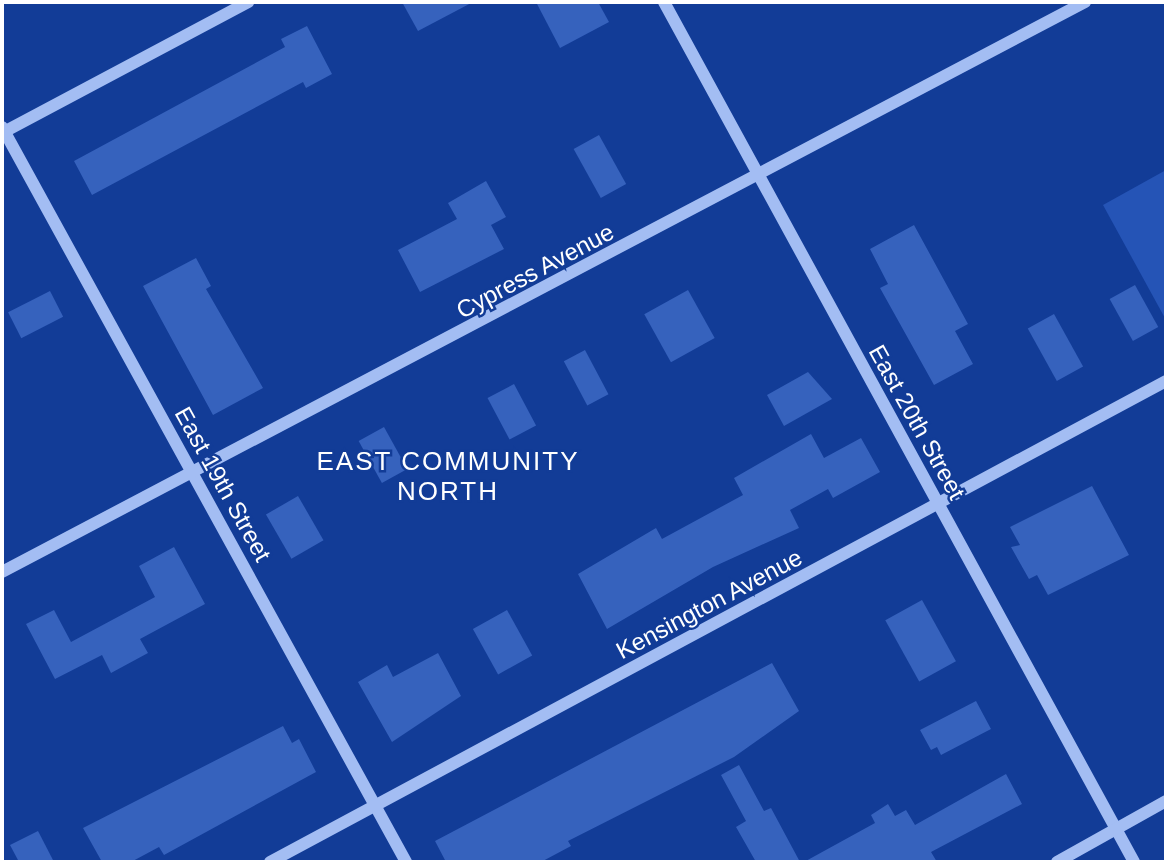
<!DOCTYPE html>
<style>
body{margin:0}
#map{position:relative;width:1168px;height:864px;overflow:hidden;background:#123c97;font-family:Arial,sans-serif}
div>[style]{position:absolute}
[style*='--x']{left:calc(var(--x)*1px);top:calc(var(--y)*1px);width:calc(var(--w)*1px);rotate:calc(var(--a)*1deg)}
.green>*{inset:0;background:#2554b6}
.building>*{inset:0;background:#3662bd;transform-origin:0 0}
.minor>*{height:12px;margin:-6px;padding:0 6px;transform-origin:6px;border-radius:6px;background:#a3bdf3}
span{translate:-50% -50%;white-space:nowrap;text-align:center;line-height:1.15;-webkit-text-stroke:5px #123c97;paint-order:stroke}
.street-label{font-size:24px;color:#fff}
.neighbourhood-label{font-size:26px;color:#fff;letter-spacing:2px}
.frame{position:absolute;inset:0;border:4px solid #fff;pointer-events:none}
</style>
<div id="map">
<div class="green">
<div style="clip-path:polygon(1166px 170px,1166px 320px,1103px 205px)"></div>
</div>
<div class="building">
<div style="clip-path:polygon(402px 2px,473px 2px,418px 31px)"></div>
<div style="clip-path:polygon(536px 2px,598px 2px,609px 22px,560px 48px)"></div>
<div style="clip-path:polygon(307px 26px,332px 74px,306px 88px,303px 82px,92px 195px,74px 161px,285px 47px,281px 39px)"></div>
<div style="left:599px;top:135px;width:56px;height:29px;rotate:61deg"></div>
<div style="clip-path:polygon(486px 181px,506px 217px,491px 225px,504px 249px,420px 292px,398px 250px,457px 219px,448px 203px)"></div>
<div style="clip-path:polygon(914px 225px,968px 324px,955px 331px,973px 364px,934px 385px,880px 288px,888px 284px,870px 249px)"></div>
<div style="clip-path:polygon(196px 258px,211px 286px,206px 289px,263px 388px,213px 415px,143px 286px)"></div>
<div style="left:1135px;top:285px;width:48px;height:29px;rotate:61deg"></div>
<div style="left:688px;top:290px;width:55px;height:50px;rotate:61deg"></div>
<div style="left:50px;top:291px;width:29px;height:47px;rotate:63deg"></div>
<div style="left:1054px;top:314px;width:60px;height:30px;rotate:61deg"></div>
<div style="left:585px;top:350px;width:50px;height:24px;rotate:62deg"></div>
<div style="clip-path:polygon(808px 372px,832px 399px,784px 426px,767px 395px)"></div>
<div style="left:514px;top:384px;width:47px;height:30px;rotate:62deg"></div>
<div style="left:384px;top:427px;width:48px;height:29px;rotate:61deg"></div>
<div style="clip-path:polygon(811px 434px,824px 458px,861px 438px,880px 472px,833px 498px,828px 489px,790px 510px,799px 528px,713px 567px,607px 629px,578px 574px,656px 528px,662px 539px,743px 495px,734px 478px)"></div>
<div style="clip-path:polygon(1092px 486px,1129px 555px,1048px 595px,1037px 575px,1029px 579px,1011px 547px,1020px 545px,1010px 527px)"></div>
<div style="left:298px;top:496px;width:51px;height:37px;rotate:60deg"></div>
<div style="clip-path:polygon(174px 547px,205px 604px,140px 639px,148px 653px,111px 673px,102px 655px,55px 679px,26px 624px,54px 610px,71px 642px,155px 597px,139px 566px)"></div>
<div style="left:922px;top:600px;width:70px;height:42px;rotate:61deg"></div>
<div style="left:507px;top:610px;width:52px;height:39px;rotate:61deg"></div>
<div style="clip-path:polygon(438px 653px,461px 696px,392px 742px,358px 682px,387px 665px,393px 677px)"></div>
<div style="clip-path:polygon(772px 663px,799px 711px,734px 757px,568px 841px,571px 846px,541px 862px,446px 862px,435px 841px)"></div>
<div style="clip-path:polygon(976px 701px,991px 729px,941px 755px,937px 747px,931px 750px,920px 730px)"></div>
<div style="clip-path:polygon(283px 726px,292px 743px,299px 739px,316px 772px,164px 855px,159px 847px,131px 862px,102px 862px,83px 828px)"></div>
<div style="clip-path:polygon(739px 765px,764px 811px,771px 808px,800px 862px,756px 862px,736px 827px,746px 821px,721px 775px)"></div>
<div style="clip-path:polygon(1006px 774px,1022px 804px,931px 852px,937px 862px,804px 862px,875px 823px,871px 815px,888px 804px,895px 816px,906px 810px,915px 825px)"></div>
<div style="clip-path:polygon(38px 831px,54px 862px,19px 862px,10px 845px)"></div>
</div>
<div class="minor">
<div style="--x:664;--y:2;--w:980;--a:61.34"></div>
<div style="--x:2;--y:127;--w:839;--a:61.2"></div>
<div style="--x:2;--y:133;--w:279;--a:-28"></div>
<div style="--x:2;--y:572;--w:1224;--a:-27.76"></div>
<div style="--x:270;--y:862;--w:1017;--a:-28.23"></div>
<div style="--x:1057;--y:862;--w:125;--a:-29.2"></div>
</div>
<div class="street-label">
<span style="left:535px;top:271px;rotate:-28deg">Cypress Avenue</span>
<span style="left:917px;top:422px;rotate:61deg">East 20th Street</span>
<span style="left:223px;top:484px;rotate:61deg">East 19th Street</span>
<span style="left:709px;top:604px;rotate:-28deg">Kensington Avenue</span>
</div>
<div class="neighbourhood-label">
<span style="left:448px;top:477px">EAST COMMUNITY<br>NORTH</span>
</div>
<div class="frame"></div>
</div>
